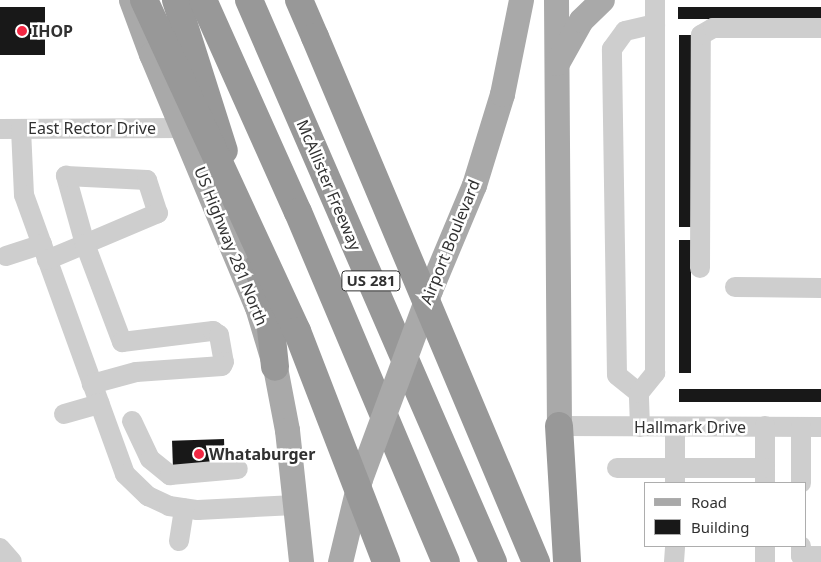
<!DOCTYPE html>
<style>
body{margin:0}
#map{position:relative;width:821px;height:562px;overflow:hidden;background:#fff;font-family:"Noto Sans",sans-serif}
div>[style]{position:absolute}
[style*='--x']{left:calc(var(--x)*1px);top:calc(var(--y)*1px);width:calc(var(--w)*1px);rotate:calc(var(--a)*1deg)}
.building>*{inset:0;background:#181818;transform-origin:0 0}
.minor>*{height:20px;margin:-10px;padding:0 10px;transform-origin:10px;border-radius:10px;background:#cecece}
.major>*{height:25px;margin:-12.5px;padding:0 12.5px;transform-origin:12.5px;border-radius:12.5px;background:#a9a9a9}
.highway>*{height:28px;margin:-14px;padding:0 14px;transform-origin:14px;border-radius:14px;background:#989898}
.major-bridge>*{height:25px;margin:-12.5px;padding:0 12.5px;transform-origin:12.5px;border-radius:12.5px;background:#a9a9a9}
.highway-bridge>*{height:28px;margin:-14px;padding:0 14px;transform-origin:14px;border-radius:14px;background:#989898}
.dots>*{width:14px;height:14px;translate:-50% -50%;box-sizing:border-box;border:2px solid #fff;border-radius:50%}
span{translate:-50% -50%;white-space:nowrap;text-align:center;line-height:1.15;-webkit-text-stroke:5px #fff;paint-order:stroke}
.shield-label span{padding:1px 4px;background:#fff;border:1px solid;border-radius:4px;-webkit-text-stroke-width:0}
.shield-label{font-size:15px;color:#313131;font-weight:700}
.poi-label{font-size:16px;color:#313131;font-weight:700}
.left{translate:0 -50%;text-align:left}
.street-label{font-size:16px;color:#313131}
.legend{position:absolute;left:644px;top:482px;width:162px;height:65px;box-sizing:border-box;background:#fff;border:1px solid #adadad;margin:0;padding:6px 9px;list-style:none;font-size:15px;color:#313131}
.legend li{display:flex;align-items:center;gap:10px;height:25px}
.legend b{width:25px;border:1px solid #adadad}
</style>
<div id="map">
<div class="building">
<div style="left:0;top:7px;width:45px;height:48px"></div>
<div style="left:821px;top:7px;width:12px;height:143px;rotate:90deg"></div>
<div style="left:679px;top:35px;width:12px;height:192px"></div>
<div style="left:679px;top:240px;width:12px;height:133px"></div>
<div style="left:679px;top:389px;width:142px;height:13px"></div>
<div style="left:224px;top:439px;width:28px;height:52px;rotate:88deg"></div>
</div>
<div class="minor">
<div style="--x:0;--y:129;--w:183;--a:-0.3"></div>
<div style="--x:21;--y:129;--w:66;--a:87.4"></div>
<div style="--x:24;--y:195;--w:297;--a:70.1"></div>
<div style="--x:125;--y:474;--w:32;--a:44"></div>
<div style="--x:148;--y:496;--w:23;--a:25"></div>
<div style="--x:169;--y:506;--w:29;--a:8"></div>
<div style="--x:198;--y:510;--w:97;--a:-3"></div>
<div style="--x:6;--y:256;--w:38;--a:-18"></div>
<div style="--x:47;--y:260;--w:41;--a:-22.8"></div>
<div style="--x:85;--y:244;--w:71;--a:-105.6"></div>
<div style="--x:66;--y:176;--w:81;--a:2.8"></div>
<div style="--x:147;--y:180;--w:35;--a:72"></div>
<div style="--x:158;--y:213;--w:79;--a:157"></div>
<div style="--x:85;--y:244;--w:105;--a:69.3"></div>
<div style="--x:122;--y:342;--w:92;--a:-6.9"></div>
<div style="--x:213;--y:331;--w:7;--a:34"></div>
<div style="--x:219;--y:335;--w:27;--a:80"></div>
<div style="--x:224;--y:362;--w:4;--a:117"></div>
<div style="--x:222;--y:366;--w:86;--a:176"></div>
<div style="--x:136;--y:372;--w:46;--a:164.7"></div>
<div style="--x:700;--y:268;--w:233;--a:-89.8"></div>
<div style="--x:701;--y:35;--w:14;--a:-30"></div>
<div style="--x:713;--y:28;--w:108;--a:0"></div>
<div style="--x:735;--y:287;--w:86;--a:0.7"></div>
<div style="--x:639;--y:393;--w:28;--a:-141"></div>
<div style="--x:617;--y:375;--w:326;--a:-90.9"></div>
<div style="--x:612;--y:49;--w:22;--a:-54"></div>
<div style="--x:625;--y:31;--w:31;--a:-13"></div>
<div style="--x:64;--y:414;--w:37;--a:-16"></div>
<div style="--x:132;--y:421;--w:42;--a:64.7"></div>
<div style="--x:150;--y:459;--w:26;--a:39"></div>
<div style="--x:170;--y:475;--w:68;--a:-5"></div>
<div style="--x:559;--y:426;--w:262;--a:0.2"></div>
<div style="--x:765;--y:426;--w:57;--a:90"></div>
<div style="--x:640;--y:427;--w:34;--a:-92"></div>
<div style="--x:639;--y:393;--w:26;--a:-51"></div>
<div style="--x:655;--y:373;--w:373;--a:-90"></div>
<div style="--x:801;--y:427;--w:56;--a:90"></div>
<div style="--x:617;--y:468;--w:148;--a:0"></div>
<div style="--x:675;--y:483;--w:56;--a:-90"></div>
<div style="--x:179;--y:541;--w:33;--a:-81"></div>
<div style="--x:765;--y:546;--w:16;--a:90"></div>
<div style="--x:801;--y:546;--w:10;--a:90"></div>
<div style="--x:801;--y:556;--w:20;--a:0"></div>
<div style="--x:0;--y:548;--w:18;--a:49"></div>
<div style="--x:674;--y:562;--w:16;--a:-86"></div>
</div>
<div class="major">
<div style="--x:131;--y:0;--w:58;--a:69.7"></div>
<div style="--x:151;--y:54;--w:274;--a:67.3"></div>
<div style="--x:257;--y:307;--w:63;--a:73.3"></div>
<div style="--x:275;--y:367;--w:64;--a:79.2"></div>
<div style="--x:287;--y:430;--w:133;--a:83.9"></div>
<div style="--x:556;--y:0;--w:426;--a:89.6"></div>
<div style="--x:557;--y:63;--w:49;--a:-60.8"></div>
<div style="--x:581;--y:20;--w:29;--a:-44"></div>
<div style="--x:430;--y:290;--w:114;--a:-67.3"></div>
<div style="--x:474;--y:185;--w:95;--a:-72.9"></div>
<div style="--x:502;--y:94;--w:96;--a:-78.6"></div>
<div style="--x:340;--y:562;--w:85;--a:-76.5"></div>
</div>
<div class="highway">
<div style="--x:176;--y:0;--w:158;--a:72.4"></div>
<div style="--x:203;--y:0;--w:232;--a:65.9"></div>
<div style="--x:298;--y:212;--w:380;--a:67.1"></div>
<div style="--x:249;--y:0;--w:613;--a:66.53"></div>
<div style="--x:299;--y:0;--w:40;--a:66.6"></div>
<div style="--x:258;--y:267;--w:34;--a:73"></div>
<div style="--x:268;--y:300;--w:67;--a:84"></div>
<div style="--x:559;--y:426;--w:136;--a:86.6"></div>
</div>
<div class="major-bridge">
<div style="--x:360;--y:479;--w:202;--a:-69.7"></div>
</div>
<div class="highway-bridge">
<div style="--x:144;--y:0;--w:365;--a:65.2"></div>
<div style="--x:297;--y:331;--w:248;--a:68.9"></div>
<div style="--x:315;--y:37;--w:570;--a:67.17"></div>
</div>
<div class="dots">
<div style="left:22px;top:31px;background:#f32844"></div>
<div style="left:199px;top:454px;background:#f32844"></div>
</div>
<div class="shield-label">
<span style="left:371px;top:281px">US 281</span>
</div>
<div class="poi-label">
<span class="left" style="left:32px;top:31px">IHOP</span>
<span class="left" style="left:209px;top:454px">Whataburger</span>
</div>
<div class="street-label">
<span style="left:92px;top:128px">East Rector Drive</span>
<span style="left:329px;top:185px;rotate:67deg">McAllister Freeway</span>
<span style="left:450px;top:242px;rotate:-68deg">Airport Boulevard</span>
<span style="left:231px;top:246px;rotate:68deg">US Highway 281 North</span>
<span style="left:690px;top:427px">Hallmark Drive</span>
</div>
<ul class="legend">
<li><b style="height:6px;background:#a9a9a9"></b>Road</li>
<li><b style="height:14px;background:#181818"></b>Building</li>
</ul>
</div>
